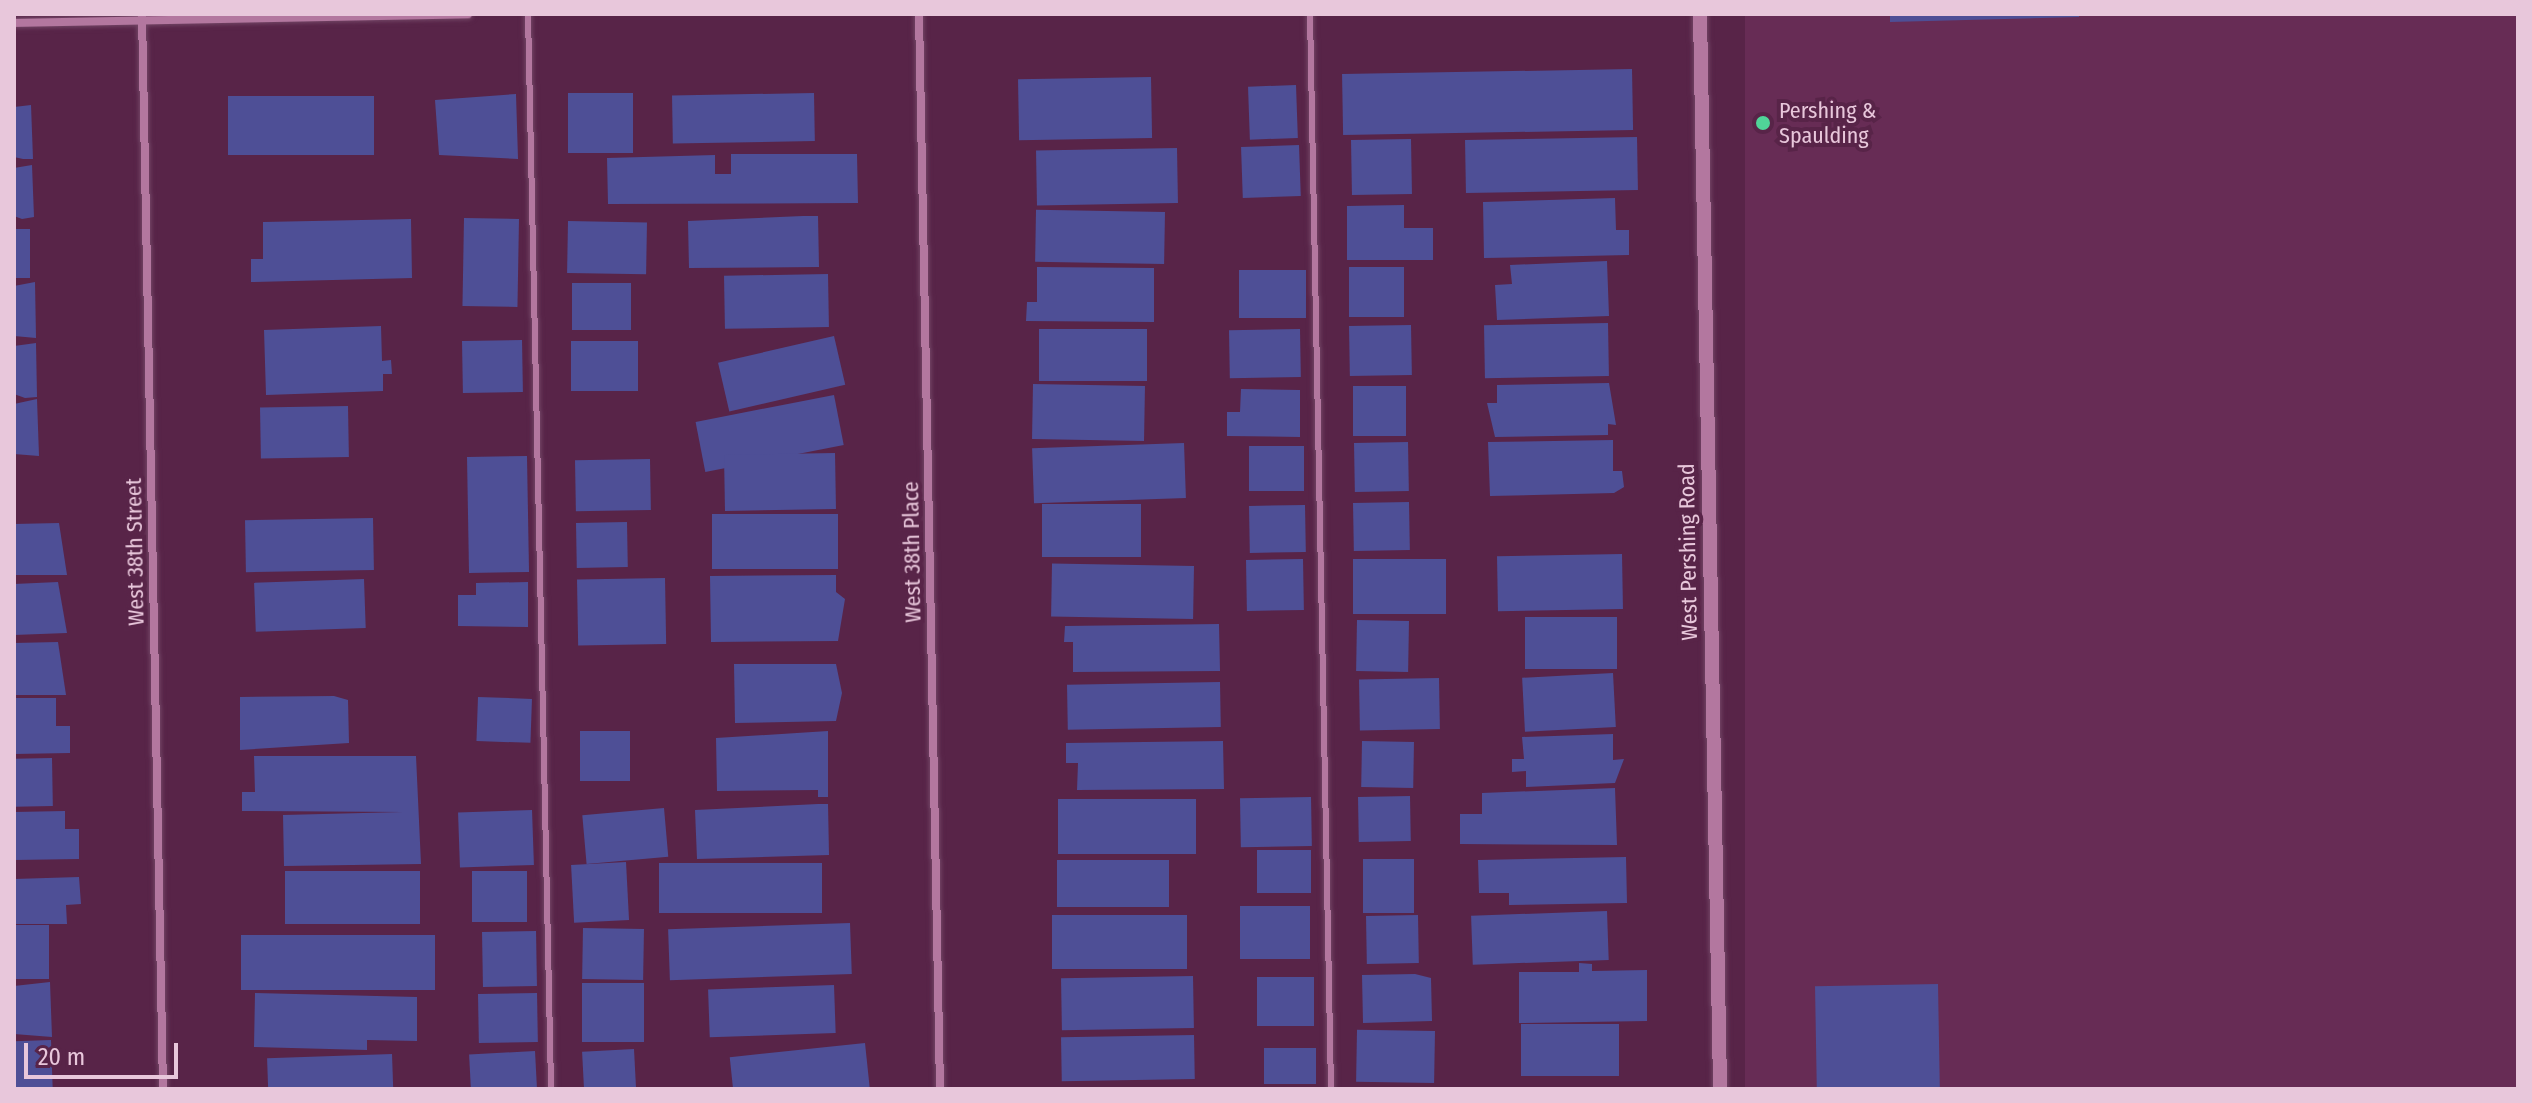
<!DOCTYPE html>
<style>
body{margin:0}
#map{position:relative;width:2532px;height:1103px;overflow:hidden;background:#582448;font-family:"Fira Sans Condensed",sans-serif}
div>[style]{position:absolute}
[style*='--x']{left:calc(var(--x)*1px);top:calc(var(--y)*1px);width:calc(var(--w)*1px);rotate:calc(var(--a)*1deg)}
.built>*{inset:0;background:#672c55;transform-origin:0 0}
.building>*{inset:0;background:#4e4f96;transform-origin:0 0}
.roads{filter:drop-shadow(0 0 2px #724565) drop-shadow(0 0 2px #724565)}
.service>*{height:6px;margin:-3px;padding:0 3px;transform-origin:3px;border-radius:3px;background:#b3779f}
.minor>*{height:8px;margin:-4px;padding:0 4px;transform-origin:4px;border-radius:4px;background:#b3779f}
.tertiary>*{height:14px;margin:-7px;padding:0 7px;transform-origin:7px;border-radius:7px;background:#b3779f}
.dots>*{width:22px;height:22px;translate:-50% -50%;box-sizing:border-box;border:4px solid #582448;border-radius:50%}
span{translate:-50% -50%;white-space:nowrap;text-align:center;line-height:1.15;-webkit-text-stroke:8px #582448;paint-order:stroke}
.poi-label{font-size:22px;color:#e8c7db}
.left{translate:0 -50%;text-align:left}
.street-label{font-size:22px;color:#e8c7db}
.frame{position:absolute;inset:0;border:16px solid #e8c7db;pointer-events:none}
.scale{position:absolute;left:24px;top:1043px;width:154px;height:36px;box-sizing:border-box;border:4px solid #e8c7db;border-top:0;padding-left:10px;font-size:24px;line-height:28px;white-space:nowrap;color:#e8c7db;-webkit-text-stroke:6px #582448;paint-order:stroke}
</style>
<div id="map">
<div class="built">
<div style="left:1745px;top:14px;width:773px;height:1075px"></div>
</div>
<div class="building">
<div style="clip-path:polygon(1890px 14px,2079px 14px,2079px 17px,1890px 22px)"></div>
<div style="left:1632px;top:69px;width:61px;height:290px;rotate:89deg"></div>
<div style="left:1151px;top:77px;width:61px;height:133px;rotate:89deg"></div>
<div style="left:1296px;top:85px;width:53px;height:48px;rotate:88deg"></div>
<div style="left:568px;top:93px;width:65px;height:60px"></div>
<div style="left:814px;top:93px;width:48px;height:142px;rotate:89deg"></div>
<div style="clip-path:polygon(516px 94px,518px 159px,439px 155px,435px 100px)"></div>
<div style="left:374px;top:96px;width:59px;height:146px;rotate:90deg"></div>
<div style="clip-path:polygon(31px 105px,33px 159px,23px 159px,14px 157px,14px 107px)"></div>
<div style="left:1637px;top:137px;width:53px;height:172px;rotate:89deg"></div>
<div style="left:1411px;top:139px;width:55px;height:60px;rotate:89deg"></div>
<div style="left:1299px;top:145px;width:51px;height:58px;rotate:88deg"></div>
<div style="left:1177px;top:148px;width:55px;height:141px;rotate:89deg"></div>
<div style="clip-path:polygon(731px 154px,857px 154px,858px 203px,608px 204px,607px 158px,715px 155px,715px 174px,731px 174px)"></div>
<div style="clip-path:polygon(32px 165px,34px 217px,22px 219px,14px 216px,14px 168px)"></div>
<div style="clip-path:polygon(1615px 198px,1616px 230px,1629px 230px,1629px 255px,1484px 258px,1483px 202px)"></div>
<div style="clip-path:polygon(1404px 205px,1404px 228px,1433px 228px,1433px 260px,1347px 260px,1347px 206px)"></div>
<div style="left:1165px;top:212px;width:52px;height:129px;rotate:91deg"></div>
<div style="clip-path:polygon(803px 216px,818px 216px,819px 267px,689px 268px,688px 221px)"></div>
<div style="clip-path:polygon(411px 219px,412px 278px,251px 282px,251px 259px,263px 259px,263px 222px)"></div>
<div style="left:519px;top:219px;width:88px;height:55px;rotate:91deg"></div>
<div style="left:568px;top:221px;width:79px;height:52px;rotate:1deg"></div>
<div style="left:14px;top:229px;width:16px;height:49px"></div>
<div style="clip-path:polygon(1607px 261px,1609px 316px,1497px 320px,1495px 285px,1512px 284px,1510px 265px)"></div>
<div style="clip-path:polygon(1037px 267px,1154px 268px,1154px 322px,1026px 321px,1027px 302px,1037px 302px)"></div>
<div style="left:1404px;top:267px;width:50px;height:55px;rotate:90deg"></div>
<div style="left:1239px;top:270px;width:67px;height:48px"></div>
<div style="left:828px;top:274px;width:53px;height:104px;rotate:89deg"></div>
<div style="clip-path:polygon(35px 282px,36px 338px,14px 336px,14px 286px)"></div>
<div style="left:631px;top:283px;width:47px;height:59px;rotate:90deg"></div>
<div style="left:1608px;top:323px;width:53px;height:124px;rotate:89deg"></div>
<div style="left:1411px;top:325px;width:50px;height:62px;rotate:89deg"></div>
<div style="clip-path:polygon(381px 326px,382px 361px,391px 360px,392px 374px,383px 374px,383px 391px,266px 395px,264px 330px)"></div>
<div style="left:1039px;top:329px;width:108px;height:52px"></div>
<div style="left:1300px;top:329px;width:48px;height:71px;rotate:89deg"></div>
<div style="left:834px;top:336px;width:50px;height:119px;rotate:77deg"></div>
<div style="left:522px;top:340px;width:52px;height:60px;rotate:89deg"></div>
<div style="left:571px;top:341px;width:67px;height:50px"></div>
<div style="clip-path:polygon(36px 343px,37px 397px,25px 398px,14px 394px,14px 346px)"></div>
<div style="clip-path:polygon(1609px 383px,1616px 425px,1608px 424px,1608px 435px,1495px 437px,1487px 403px,1497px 403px,1497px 385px)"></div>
<div style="left:1033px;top:384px;width:112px;height:55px;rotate:1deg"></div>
<div style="left:1353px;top:386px;width:53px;height:50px"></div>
<div style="clip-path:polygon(1241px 389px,1300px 390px,1300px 437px,1227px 436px,1227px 412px,1240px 412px)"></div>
<div style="left:834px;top:395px;width:51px;height:141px;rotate:79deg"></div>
<div style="clip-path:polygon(37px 399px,39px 456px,14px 454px,14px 404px)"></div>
<div style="left:348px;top:406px;width:51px;height:88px;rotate:89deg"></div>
<div style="clip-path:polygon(1613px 440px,1613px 471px,1622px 471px,1624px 487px,1614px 493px,1490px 496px,1488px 442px)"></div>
<div style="left:1408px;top:442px;width:49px;height:54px;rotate:89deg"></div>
<div style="left:1184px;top:443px;width:55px;height:152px;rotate:88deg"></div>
<div style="left:1249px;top:446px;width:55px;height:45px"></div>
<div style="left:835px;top:453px;width:56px;height:111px;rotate:89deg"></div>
<div style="left:527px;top:456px;width:116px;height:60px;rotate:89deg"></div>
<div style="left:650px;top:459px;width:51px;height:75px;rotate:89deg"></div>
<div style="left:1409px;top:502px;width:48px;height:56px;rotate:89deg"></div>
<div style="left:1141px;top:504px;width:53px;height:99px;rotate:90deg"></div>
<div style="left:1305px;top:505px;width:47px;height:56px;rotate:89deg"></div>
<div style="left:838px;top:514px;width:55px;height:126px;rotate:90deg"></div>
<div style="left:373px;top:518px;width:52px;height:128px;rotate:89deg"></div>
<div style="left:627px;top:522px;width:45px;height:51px;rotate:89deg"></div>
<div style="clip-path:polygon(59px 523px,67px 575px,14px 575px,14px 524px)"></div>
<div style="left:1622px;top:554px;width:55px;height:125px;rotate:89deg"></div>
<div style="left:1303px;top:559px;width:51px;height:57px;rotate:89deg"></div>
<div style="left:1353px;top:559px;width:93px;height:55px"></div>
<div style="left:1194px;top:566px;width:53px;height:142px;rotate:91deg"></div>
<div style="clip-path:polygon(836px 575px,836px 592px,845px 599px,838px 641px,711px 642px,710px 576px)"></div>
<div style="left:665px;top:578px;width:66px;height:88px;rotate:89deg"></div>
<div style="left:364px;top:579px;width:49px;height:110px;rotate:88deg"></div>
<div style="clip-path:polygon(58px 582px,67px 633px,14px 635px,14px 584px)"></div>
<div style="clip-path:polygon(528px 582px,528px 627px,458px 626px,458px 595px,476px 595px,476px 583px)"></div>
<div style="left:1525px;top:617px;width:92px;height:52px"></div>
<div style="left:1357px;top:620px;width:52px;height:51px;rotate:1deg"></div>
<div style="clip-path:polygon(1219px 624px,1220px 671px,1073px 672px,1073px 642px,1064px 642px,1065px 626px)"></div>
<div style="clip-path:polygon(58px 642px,66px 695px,14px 695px,14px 643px)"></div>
<div style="clip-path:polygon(734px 664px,836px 664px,842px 693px,836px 721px,735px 723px)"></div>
<div style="left:1613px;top:673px;width:54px;height:91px;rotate:87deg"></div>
<div style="left:1439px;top:678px;width:51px;height:80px;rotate:89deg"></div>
<div style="left:1220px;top:682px;width:45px;height:153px;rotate:89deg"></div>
<div style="clip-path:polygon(334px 696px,348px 700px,349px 743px,240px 750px,240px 697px)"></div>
<div style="left:478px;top:697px;width:54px;height:44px;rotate:2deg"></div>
<div style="clip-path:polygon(14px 698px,56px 698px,56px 726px,70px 726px,70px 753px,14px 754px)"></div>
<div style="left:580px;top:731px;width:50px;height:50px"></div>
<div style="clip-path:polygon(828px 731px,828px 797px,818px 797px,818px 790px,717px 791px,716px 738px)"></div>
<div style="clip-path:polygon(1613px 734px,1613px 760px,1624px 759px,1615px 783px,1526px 787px,1526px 771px,1512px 772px,1512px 759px,1524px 759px,1522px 737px)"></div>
<div style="clip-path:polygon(1223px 741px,1224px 789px,1077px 790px,1078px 763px,1066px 763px,1066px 743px)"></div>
<div style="left:1362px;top:741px;width:52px;height:46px;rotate:1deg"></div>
<div style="clip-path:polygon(254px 756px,416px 756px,421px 864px,284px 866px,283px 815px,403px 812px,242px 811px,242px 792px,255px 792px)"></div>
<div style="left:52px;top:758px;width:48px;height:38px;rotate:89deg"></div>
<div style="clip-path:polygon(1615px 788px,1617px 845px,1460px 844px,1460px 814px,1482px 814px,1482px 793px)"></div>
<div style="left:1410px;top:796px;width:45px;height:52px;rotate:89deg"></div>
<div style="left:1311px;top:797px;width:49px;height:71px;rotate:89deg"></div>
<div style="left:1058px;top:799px;width:138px;height:55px"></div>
<div style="clip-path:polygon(818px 804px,828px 804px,829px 855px,697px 859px,695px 810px)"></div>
<div style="left:664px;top:808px;width:49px;height:82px;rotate:85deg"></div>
<div style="left:532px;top:810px;width:55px;height:74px;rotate:88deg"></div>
<div style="clip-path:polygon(65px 811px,65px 829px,79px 829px,79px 859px,14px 860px,14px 812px)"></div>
<div style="left:1257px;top:850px;width:54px;height:43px"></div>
<div style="clip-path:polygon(1626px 857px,1627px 903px,1509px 905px,1509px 893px,1479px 893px,1478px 860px)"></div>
<div style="left:1363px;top:859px;width:51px;height:54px"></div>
<div style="left:1057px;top:860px;width:112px;height:47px"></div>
<div style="left:626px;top:862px;width:58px;height:55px;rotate:87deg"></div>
<div style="left:822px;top:863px;width:50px;height:163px;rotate:90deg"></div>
<div style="left:420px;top:871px;width:53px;height:135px;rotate:90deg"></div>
<div style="left:527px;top:871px;width:51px;height:55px;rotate:90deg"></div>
<div style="clip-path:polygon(79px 877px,81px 904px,66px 905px,67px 924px,14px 924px,14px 879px)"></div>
<div style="left:1240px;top:906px;width:70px;height:53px"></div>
<div style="left:1607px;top:911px;width:49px;height:136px;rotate:88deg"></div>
<div style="left:1052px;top:915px;width:135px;height:54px"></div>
<div style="left:1418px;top:915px;width:48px;height:52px;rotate:89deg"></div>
<div style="left:850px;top:923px;width:51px;height:182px;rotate:88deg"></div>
<div style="left:49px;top:925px;width:54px;height:35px;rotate:90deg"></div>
<div style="left:583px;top:928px;width:61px;height:51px;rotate:1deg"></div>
<div style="left:536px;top:931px;width:55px;height:54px;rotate:89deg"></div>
<div style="left:435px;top:935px;width:55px;height:194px;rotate:90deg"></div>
<div style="clip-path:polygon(1579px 963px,1592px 964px,1592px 971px,1647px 970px,1647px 1021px,1519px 1023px,1519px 972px,1579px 972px)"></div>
<div style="clip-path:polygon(1415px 974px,1431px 978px,1432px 1021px,1363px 1023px,1362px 975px)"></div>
<div style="left:1193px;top:976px;width:52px;height:132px;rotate:89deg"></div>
<div style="left:1257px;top:977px;width:57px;height:49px"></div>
<div style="clip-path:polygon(50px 982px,52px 1037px,14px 1034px,14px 986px)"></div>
<div style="left:582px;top:983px;width:62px;height:59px"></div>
<div style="left:1938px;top:984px;width:105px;height:123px;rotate:89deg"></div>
<div style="left:834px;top:985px;width:48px;height:126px;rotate:88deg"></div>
<div style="clip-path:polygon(255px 993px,417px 997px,417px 1041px,367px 1040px,367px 1050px,254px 1047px)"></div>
<div style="left:537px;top:993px;width:49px;height:59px;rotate:89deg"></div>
<div style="left:1619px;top:1024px;width:52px;height:98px;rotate:90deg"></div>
<div style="left:1435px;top:1031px;width:52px;height:78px;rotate:91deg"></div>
<div style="left:1194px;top:1035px;width:44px;height:133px;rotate:89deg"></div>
<div style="left:51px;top:1040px;width:49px;height:37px;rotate:88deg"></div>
<div style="left:865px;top:1043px;width:46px;height:136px;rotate:84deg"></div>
<div style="left:1264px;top:1048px;width:52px;height:36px"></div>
<div style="left:634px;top:1049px;width:40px;height:52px;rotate:87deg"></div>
<div style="left:535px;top:1051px;width:38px;height:66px;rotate:87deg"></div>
<div style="left:392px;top:1054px;width:35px;height:125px;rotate:88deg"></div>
</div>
<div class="roads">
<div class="service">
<div style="--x:528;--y:14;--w:1075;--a:88.77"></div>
<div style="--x:1310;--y:14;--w:1075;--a:88.88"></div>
</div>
<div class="minor">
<div style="--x:142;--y:14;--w:1075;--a:88.88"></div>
<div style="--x:919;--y:14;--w:1075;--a:88.88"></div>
<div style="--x:14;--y:23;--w:454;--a:-1.1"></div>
</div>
<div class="tertiary">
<div style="--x:1700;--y:14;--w:1075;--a:88.93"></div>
</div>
</div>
<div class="dots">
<div style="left:1763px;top:123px;background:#50d398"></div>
</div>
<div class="poi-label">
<span class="left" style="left:1779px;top:123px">Pershing &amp;<br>Spaulding</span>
</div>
<div class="street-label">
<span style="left:135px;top:552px;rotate:-91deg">West 38th Street</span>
<span style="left:912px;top:552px;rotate:-91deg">West 38th Place</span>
<span style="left:1688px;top:552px;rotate:-91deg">West Pershing Road</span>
</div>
<div class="frame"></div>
<div class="scale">20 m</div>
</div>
